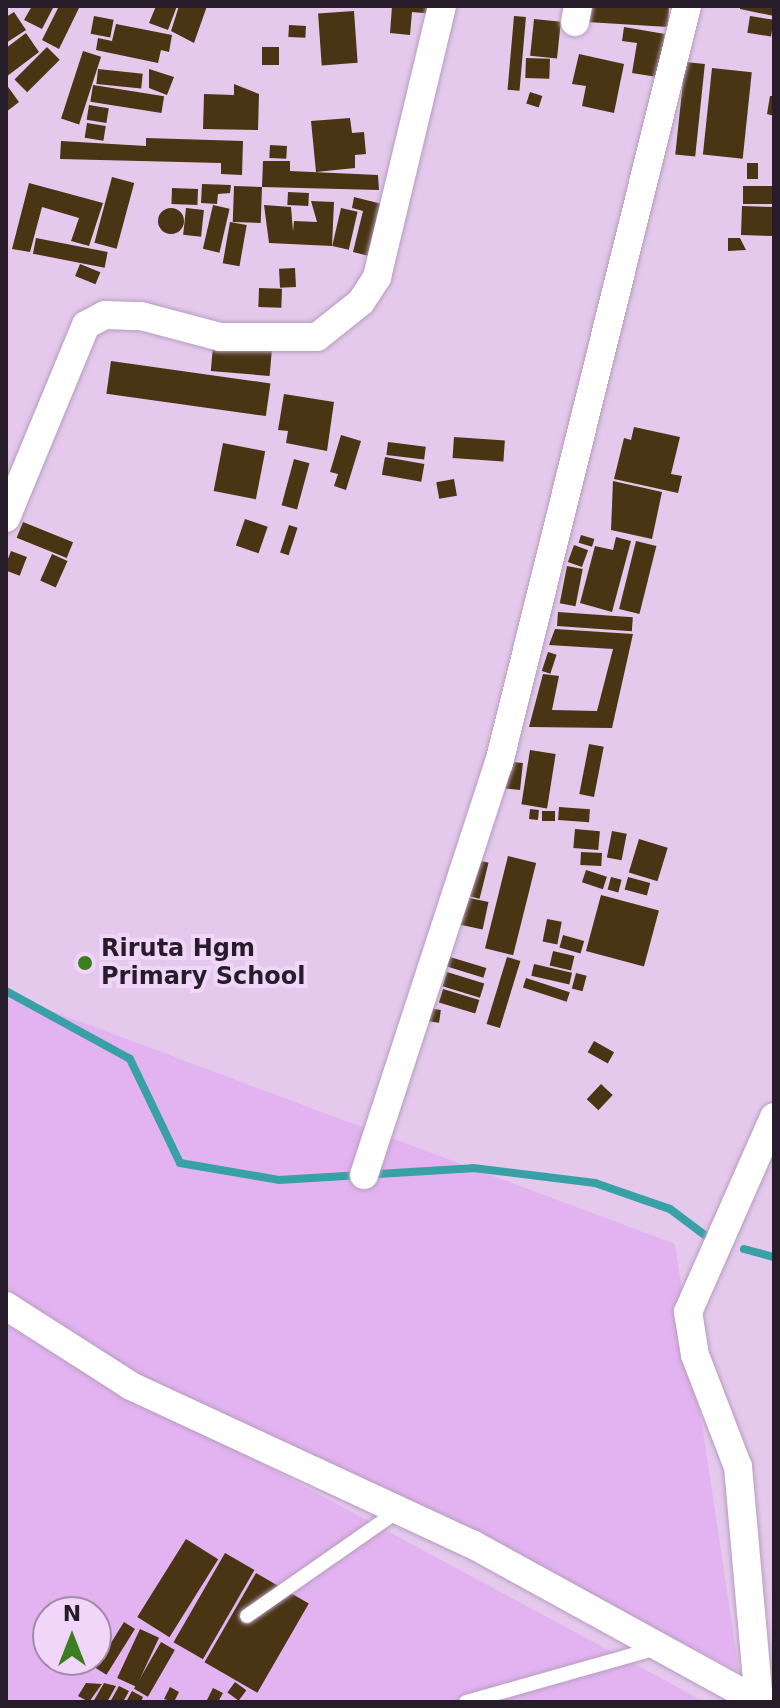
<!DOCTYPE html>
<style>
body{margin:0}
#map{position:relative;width:780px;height:1708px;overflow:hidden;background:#e4c9ed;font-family:"DejaVu Sans",sans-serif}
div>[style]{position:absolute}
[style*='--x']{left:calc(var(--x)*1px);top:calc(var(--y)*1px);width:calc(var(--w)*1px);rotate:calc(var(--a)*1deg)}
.green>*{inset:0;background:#e2b3f0}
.stream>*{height:8px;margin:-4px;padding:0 4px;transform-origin:4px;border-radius:4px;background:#37a1a5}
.building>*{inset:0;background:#493513;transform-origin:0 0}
.round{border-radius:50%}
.roads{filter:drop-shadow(0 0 2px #b79cbf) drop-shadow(0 0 2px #b79cbf)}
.service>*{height:14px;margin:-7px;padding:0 7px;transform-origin:7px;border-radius:7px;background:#fff}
.minor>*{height:28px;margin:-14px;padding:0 14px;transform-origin:14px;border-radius:14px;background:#fff}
.dots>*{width:22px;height:22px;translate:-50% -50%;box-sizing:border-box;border:4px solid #f2d6fa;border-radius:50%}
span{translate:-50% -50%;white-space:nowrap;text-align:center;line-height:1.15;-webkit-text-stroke:8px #f2d6fa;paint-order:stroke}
.poi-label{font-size:24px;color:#271d2a;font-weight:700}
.left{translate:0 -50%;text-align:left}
.frame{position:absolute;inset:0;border:8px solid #271d2a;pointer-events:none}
.north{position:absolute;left:32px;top:1596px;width:80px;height:80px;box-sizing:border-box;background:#f2d6fa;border:2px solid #a18ca7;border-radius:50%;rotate:0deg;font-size:22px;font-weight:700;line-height:32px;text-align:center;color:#271d2a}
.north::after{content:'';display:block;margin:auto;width:28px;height:36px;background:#3b7d1f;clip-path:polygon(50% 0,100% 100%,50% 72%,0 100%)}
</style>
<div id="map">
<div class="green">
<div style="clip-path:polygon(6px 994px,675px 1244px,739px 1671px,6px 1315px)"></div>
<div style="clip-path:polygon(evenodd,6px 1326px,705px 1702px,6px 1702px,6px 1326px,48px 1612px,96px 1612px,96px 1660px,48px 1660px,48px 1612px)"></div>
</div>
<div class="stream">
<div style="--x:6;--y:991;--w:141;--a:28.7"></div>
<div style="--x:130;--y:1059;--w:115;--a:64.3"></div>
<div style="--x:180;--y:1163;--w:100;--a:9.7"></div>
<div style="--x:279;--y:1180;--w:194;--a:-3.5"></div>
<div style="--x:473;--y:1168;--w:123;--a:7"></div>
<div style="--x:595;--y:1183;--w:79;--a:19.1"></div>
<div style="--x:670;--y:1209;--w:45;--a:36.9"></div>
<div style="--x:744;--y:1249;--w:31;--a:15"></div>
</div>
<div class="building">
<div style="clip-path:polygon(32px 6px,54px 6px,42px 29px,24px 20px)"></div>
<div style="clip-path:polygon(59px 6px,80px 6px,59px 49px,42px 40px)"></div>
<div style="clip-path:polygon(156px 6px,177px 6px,168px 30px,149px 23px)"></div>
<div style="clip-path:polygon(179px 6px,207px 6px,194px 43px,171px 31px)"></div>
<div style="clip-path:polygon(392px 6px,435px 6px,434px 14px,412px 12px,410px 35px,390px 33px)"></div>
<div style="clip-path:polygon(588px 6px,669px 6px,668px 27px,587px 22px)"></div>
<div style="clip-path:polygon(740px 6px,774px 6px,774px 16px,740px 9px)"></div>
<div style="left:354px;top:11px;width:52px;height:36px;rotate:86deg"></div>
<div style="clip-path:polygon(14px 12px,26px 30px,6px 43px,6px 17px)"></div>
<div style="left:94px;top:16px;width:20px;height:18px;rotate:11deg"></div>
<div style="left:514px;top:16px;width:12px;height:74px;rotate:5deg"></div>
<div style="left:750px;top:16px;width:24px;height:17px;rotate:9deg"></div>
<div style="left:534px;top:19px;width:27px;height:37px;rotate:6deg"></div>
<div style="clip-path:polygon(116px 24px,172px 35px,169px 52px,161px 50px,158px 63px,96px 50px,98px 38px,112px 41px)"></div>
<div style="left:289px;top:25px;width:17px;height:12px;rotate:3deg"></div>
<div style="clip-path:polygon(624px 27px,665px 34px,657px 77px,632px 73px,637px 43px,622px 41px)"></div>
<div style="clip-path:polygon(26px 33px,39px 52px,6px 77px,6px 48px)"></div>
<div style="left:47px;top:47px;width:18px;height:46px;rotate:45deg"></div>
<div style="left:279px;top:47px;width:18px;height:17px;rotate:90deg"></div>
<div style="left:83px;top:51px;width:19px;height:71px;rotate:18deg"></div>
<div style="clip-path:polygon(579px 54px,624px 64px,614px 113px,582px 106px,586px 86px,572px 84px)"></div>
<div style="left:526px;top:58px;width:24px;height:20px;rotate:2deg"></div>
<div style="left:685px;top:62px;width:20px;height:93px;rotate:6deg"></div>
<div style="left:712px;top:68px;width:40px;height:87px;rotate:6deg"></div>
<div style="left:98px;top:69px;width:45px;height:15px;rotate:6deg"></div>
<div style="clip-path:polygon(149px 69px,174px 77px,167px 95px,149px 88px)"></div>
<div style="clip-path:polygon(6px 84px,19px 102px,6px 112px)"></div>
<div style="clip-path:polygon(234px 84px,259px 94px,258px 130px,203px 129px,204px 94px,234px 95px)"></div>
<div style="left:93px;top:85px;width:72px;height:17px;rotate:9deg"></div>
<div style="left:530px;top:92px;width:13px;height:12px;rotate:18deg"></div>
<div style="clip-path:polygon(770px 96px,774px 96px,774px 116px,767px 114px)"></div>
<div style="left:89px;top:105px;width:20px;height:15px;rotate:9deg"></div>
<div style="clip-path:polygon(350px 118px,352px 133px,364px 132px,366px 154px,355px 155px,355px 168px,316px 172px,311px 121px)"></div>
<div style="left:87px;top:123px;width:19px;height:15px;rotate:9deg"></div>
<div style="clip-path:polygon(146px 138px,243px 141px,242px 175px,221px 174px,221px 163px,60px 159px,61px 141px,146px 146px)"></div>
<div style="left:270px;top:145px;width:17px;height:13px;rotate:3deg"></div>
<div style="clip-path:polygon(263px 161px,290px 161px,290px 171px,378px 175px,379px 190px,262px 187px)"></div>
<div style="left:747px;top:163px;width:11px;height:16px"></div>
<div style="left:112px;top:177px;width:23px;height:68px;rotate:15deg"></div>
<div style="clip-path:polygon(29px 183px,103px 203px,89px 246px,71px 241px,79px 218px,42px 207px,30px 252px,12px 249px)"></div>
<div style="clip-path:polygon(202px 184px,231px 185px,230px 193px,218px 194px,217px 204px,201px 203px)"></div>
<div style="left:234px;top:186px;width:28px;height:36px;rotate:2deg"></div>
<div style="left:743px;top:186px;width:31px;height:18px"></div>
<div style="left:172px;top:188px;width:26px;height:16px;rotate:2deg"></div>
<div style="left:288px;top:192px;width:21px;height:13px;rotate:3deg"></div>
<div style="clip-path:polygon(354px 197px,382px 204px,369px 256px,353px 252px,363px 211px,352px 208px)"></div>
<div style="clip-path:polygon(311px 201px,334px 202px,332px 246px,269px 243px,264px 205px,291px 207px,293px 231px,294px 221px,317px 222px)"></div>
<div style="left:213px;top:205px;width:17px;height:45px;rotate:13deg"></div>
<div style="left:742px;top:206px;width:32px;height:29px;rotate:2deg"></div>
<div style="left:186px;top:208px;width:18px;height:27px;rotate:6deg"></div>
<div style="left:341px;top:208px;width:17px;height:39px;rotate:13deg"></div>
<div class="round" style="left:158px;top:208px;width:26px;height:26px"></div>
<div style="left:230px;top:222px;width:17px;height:42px;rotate:10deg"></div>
<div style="left:36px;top:238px;width:73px;height:16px;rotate:11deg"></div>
<div style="clip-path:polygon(728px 238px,740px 238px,746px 250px,728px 251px)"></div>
<div style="left:80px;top:264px;width:22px;height:13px;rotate:22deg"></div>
<div style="left:295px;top:268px;width:19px;height:16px;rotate:87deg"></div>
<div style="left:259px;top:288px;width:23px;height:19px;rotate:2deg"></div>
<div style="left:213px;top:346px;width:59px;height:25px;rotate:5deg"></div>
<div style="left:111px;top:361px;width:161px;height:33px;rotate:8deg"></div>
<div style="clip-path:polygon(284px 394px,334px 402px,327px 451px,286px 443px,288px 431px,278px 430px)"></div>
<div style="clip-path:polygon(634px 427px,680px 437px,671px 474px,682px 476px,678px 493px,614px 479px,624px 438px,631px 440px)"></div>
<div style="clip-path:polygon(341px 435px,361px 441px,346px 490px,334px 486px,338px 474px,330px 472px)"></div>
<div style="left:454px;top:437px;width:51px;height:21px;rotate:4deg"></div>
<div style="left:388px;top:442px;width:38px;height:13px;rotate:7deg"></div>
<div style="left:223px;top:443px;width:43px;height:49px;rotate:11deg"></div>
<div style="left:385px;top:457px;width:40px;height:18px;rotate:10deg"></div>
<div style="left:294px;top:459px;width:16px;height:48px;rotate:15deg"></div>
<div style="left:454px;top:479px;width:17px;height:18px;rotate:80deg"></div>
<div style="clip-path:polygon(613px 481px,662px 492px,652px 539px,611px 530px)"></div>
<div style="left:245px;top:519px;width:24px;height:28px;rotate:19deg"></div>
<div style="left:23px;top:522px;width:54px;height:17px;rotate:22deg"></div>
<div style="left:289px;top:525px;width:9px;height:29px;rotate:18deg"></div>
<div style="left:581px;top:535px;width:14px;height:8px;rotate:17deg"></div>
<div style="clip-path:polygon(616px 537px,631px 541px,612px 612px,580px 603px,595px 546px,613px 550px)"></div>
<div style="left:636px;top:541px;width:21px;height:70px;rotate:14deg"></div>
<div style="left:574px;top:545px;width:15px;height:18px;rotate:20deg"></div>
<div style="left:11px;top:551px;width:17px;height:20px;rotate:21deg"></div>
<div style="left:52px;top:554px;width:17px;height:29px;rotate:24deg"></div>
<div style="left:567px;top:566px;width:16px;height:38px;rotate:11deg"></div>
<div style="left:558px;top:612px;width:75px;height:14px;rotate:4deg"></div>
<div style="clip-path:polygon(555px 629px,633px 634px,612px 728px,529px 727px,543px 674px,559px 676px,552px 710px,597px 711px,613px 649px,549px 645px)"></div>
<div style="left:548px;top:652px;width:9px;height:20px;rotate:18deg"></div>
<div style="left:589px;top:744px;width:15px;height:51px;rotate:11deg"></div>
<div style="left:530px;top:750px;width:26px;height:55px;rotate:9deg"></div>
<div style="left:503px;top:761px;width:20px;height:27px;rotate:6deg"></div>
<div style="left:559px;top:807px;width:31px;height:13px;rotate:4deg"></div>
<div style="left:530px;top:809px;width:9px;height:10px;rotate:6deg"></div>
<div style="left:542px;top:811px;width:13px;height:10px"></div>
<div style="left:575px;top:829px;width:25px;height:19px;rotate:5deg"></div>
<div style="left:612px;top:831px;width:15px;height:27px;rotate:11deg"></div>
<div style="left:639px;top:839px;width:30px;height:35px;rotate:17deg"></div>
<div style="left:581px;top:852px;width:21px;height:13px;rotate:3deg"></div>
<div style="left:508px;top:856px;width:29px;height:95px;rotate:14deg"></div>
<div style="left:473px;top:859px;width:16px;height:37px;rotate:14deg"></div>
<div style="left:586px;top:870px;width:22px;height:13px;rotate:18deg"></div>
<div style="left:611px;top:877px;width:11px;height:13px;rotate:15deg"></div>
<div style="left:628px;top:877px;width:23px;height:13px;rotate:15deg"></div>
<div style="left:601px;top:895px;width:60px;height:58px;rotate:15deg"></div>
<div style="left:465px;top:897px;width:24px;height:28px;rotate:12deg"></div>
<div style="left:547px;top:919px;width:15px;height:23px;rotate:11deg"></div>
<div style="left:563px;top:935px;width:22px;height:13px;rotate:16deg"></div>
<div style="left:553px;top:951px;width:22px;height:15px;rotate:13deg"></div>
<div style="left:450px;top:957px;width:38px;height:10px;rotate:17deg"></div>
<div style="left:507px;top:957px;width:14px;height:70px;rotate:17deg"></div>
<div style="left:534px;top:964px;width:39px;height:12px;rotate:13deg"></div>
<div style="left:447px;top:972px;width:39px;height:15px;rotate:17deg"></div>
<div style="left:576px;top:973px;width:11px;height:16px;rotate:15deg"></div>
<div style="left:526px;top:978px;width:46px;height:10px;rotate:18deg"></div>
<div style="left:443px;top:989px;width:38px;height:14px;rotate:17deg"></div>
<div style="left:427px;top:1008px;width:14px;height:13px;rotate:8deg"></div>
<div style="left:594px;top:1041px;width:23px;height:13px;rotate:29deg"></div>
<div style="left:601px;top:1084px;width:16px;height:21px;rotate:43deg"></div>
<div style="left:186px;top:1539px;width:38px;height:92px;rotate:32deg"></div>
<div style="left:225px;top:1553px;width:34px;height:103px;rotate:30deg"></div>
<div style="left:256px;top:1573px;width:61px;height:103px;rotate:30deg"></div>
<div style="left:124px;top:1622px;width:13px;height:54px;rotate:32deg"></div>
<div style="left:140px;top:1629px;width:21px;height:54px;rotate:25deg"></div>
<div style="left:161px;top:1642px;width:16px;height:54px;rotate:30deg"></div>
<div style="left:235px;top:1682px;width:14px;height:13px;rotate:36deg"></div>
<div style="clip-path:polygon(86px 1683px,102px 1684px,89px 1702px,78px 1696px)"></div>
<div style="clip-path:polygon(104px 1683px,116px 1686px,107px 1702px,93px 1702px)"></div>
<div style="clip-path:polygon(119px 1686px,129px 1691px,123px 1702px,110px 1702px)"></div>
<div style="clip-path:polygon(170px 1687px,179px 1692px,174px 1702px,164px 1699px)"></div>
<div style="clip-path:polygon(213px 1688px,223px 1693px,218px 1702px,206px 1702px)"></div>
<div style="clip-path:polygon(132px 1691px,143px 1697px,141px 1702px,126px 1702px)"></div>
</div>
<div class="roads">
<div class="service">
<div style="--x:247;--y:1616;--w:185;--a:-34.9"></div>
<div style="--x:466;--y:1702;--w:198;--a:-15.8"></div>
</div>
<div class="minor">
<div style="--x:575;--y:22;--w:16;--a:-79"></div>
<div style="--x:6;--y:518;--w:209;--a:-67.5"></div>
<div style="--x:86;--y:325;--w:21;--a:-28"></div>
<div style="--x:105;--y:315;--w:36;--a:2"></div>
<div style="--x:141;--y:316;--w:82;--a:14.9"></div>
<div style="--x:220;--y:337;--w:97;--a:0"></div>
<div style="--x:317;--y:337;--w:56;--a:-38.5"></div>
<div style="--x:361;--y:302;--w:30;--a:-57"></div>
<div style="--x:377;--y:277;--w:279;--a:-76.5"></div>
<div style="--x:364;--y:1175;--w:434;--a:-71.9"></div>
<div style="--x:499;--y:763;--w:780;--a:-76.05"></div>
<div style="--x:6;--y:1306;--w:148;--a:32.6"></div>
<div style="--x:131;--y:1386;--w:376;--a:24.9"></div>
<div style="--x:472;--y:1544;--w:328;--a:28.8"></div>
<div style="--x:759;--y:1702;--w:236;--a:-95.1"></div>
<div style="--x:738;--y:1467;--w:120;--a:-111"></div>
<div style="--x:695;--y:1355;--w:44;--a:-99.2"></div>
<div style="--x:688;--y:1312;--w:213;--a:-66.2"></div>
</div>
</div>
<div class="dots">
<div style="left:85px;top:963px;background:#3b7d1f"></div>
</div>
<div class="poi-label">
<span class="left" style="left:101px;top:963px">Riruta Hgm<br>Primary School</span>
</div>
<div class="frame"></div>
<div class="north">N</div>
</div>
